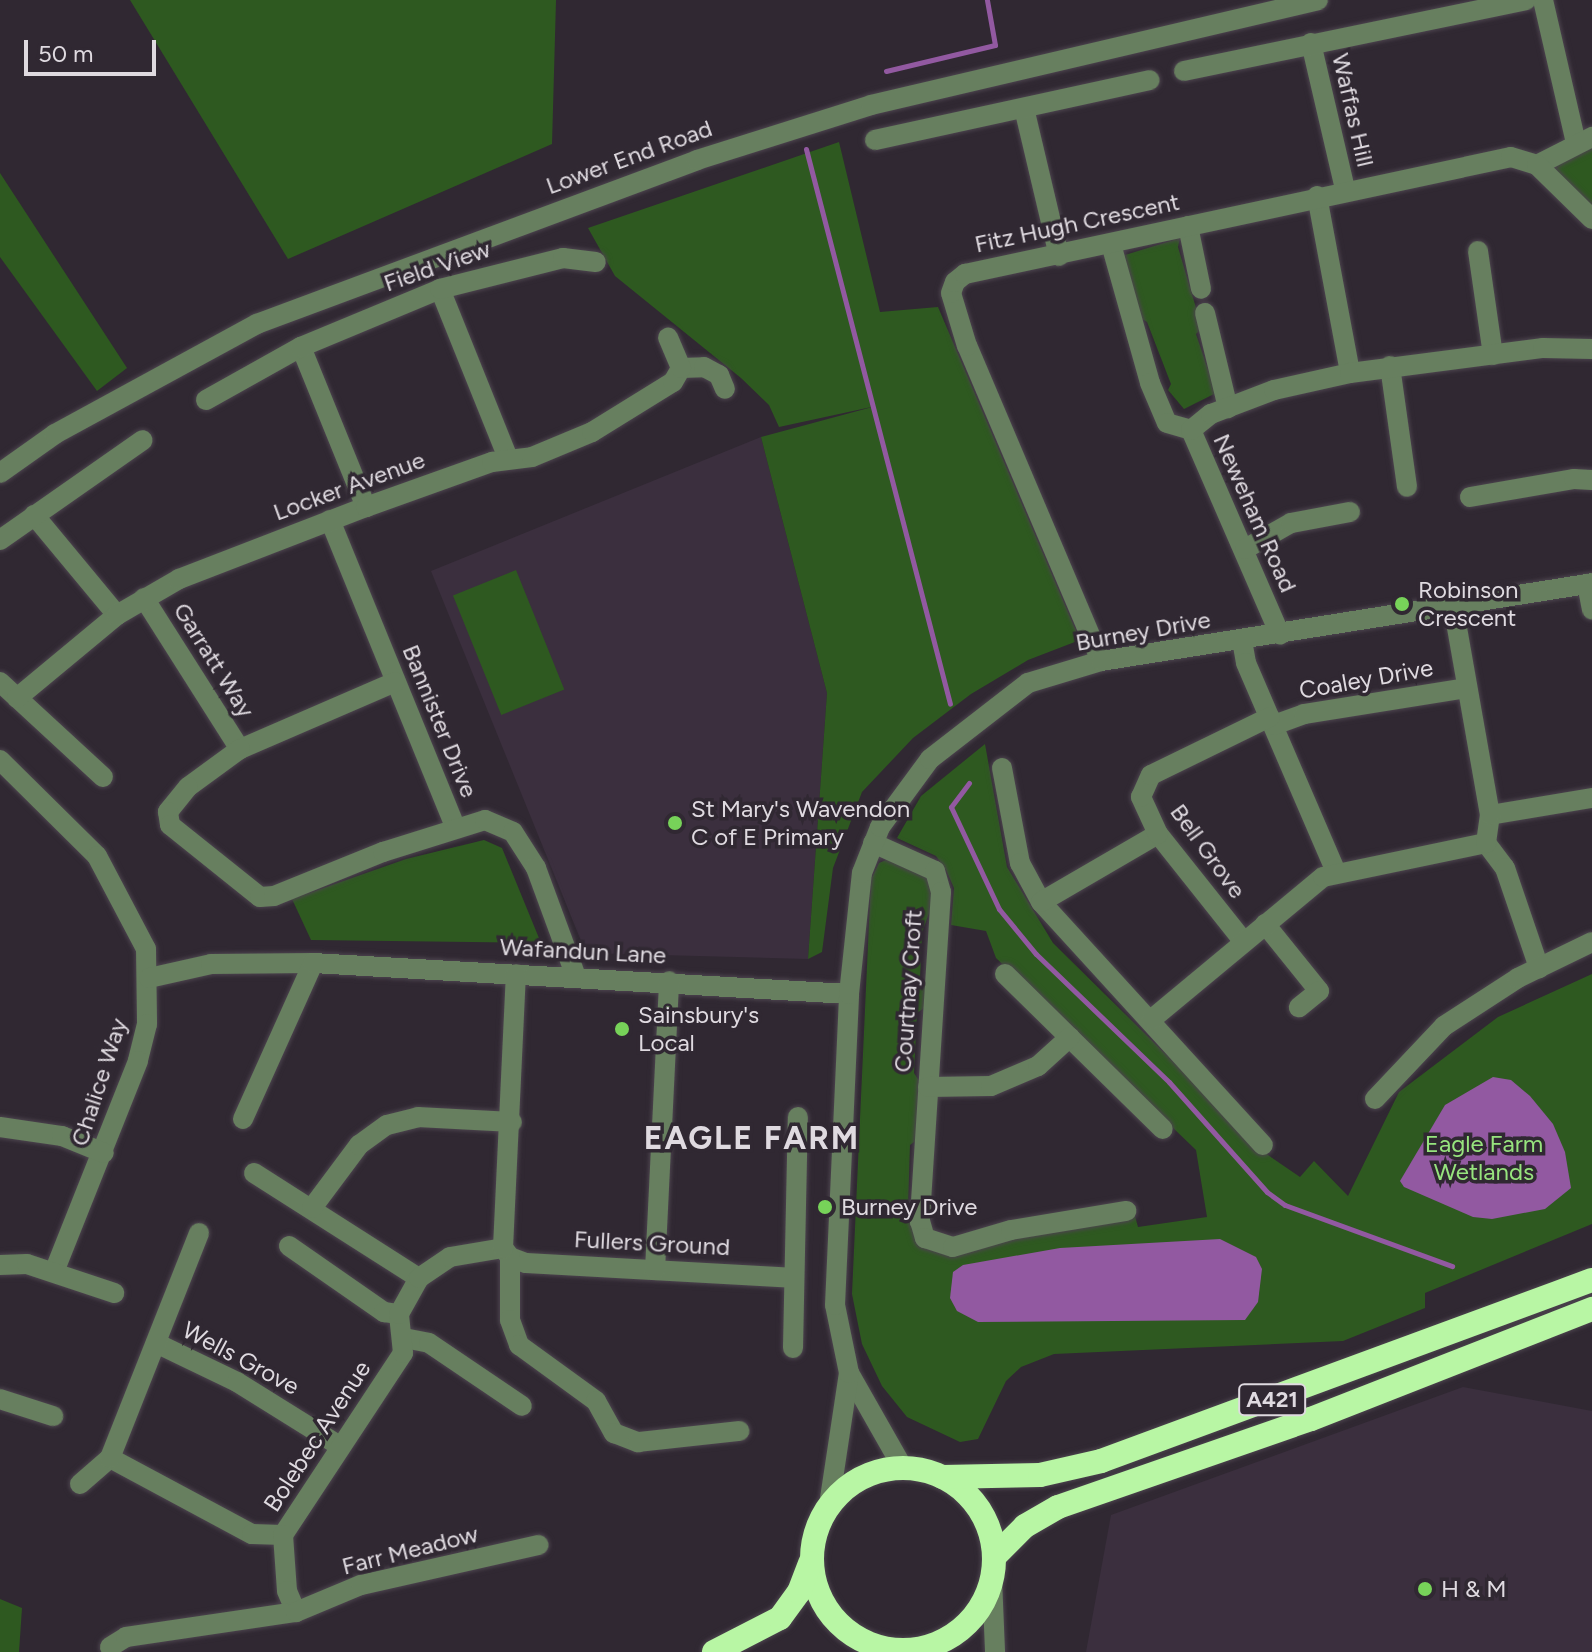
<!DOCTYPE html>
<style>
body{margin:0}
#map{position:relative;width:1592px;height:1652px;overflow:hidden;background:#302832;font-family:Figtree,sans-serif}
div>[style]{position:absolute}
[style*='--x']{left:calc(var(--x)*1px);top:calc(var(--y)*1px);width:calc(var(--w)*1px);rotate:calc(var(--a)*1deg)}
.built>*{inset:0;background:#3b2f3e}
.green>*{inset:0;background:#2e5920;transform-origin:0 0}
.water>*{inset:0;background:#9259a1}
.stream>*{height:5px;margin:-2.5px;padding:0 2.5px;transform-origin:2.5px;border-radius:2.5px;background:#9259a1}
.roads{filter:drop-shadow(0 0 2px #4c444e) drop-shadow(0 0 2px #4c444e)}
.minor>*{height:20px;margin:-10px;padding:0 10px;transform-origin:10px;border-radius:10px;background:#677f5f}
.highway>*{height:24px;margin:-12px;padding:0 12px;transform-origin:12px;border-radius:12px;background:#b8f6a4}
.highway>.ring{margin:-12px;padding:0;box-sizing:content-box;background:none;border:24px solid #b8f6a4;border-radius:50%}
.dots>*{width:22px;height:22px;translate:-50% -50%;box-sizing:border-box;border:4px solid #302832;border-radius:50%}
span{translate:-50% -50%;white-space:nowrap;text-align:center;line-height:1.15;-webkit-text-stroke:7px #302832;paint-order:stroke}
.shield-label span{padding:2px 6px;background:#302832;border:2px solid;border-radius:6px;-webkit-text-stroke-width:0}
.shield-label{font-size:22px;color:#dfdae0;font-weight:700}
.street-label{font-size:24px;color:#dfdae0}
.poi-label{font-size:24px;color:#dfdae0}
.left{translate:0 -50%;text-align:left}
.park-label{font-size:24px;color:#97e47e}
.district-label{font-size:32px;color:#dfdae0;font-weight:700;letter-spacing:2px}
.scale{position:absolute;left:24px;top:40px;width:132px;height:36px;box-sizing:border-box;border:4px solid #dfdae0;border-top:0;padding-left:10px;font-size:24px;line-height:28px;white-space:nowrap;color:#dfdae0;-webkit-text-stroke:6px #302832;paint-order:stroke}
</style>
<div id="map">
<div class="built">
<div style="clip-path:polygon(761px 437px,827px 693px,808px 959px,586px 953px,431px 571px)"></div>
<div style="clip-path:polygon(1463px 1387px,1592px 1411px,1592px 1652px,1086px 1652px,1111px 1515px)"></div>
</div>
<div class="green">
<div style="clip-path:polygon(130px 0,556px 0,552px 144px,288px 259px)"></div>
<div style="clip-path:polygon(839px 142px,880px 312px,938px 307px,1080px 640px,1028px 660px,971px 694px,913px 738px,862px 792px,833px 868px,822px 952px,808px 959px,827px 693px,761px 437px,876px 406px,779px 427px,769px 405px,741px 378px,615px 276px,588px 228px)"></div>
<div style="clip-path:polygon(1592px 147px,1592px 205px,1548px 166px)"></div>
<div style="clip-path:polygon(0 173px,127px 368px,97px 391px,0 257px)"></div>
<div style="clip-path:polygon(1180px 238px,1178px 247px,1202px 328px,1196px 334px,1216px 393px,1184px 409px,1168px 390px,1171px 384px,1147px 322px,1139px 317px,1125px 255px)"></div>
<div style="left:516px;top:570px;width:129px;height:68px;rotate:68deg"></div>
<div style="clip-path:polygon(985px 744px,1007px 867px,1053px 943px,1268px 1155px,1300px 1177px,1314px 1161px,1348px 1196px,1399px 1092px,1498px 1017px,1592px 974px,1592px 1224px,1425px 1293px,1425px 1308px,1343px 1341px,1054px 1354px,1021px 1367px,1006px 1381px,978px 1439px,960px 1442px,907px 1417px,882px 1386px,862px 1344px,852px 1294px,871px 879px,879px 863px,893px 857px,929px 878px,934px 899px,922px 933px,920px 979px,926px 984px,924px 1008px,917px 1013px,914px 1073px,922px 1085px,918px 1139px,910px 1145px,908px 1209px,915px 1215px,917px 1245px,1131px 1202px,1138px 1227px,1207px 1217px,1196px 1150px,996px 958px,986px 931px,951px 925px,954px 888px,946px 870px,936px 856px,897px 838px,921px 796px)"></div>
<div style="clip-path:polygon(484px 840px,502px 848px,541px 943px,311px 940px,292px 899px,406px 859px)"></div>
<div style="clip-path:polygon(0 1599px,22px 1608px,19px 1652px,0 1652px)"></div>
</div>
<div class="water">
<div style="clip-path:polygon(1493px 1077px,1511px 1080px,1530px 1096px,1553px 1124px,1565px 1152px,1571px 1188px,1545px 1209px,1492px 1219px,1473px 1217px,1404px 1187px,1400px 1181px,1445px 1105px)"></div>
<div style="clip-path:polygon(1220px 1239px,1256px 1257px,1262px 1269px,1258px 1302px,1245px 1320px,978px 1322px,957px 1311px,950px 1298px,953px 1272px,963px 1265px,1060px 1248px)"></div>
</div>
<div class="stream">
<div style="--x:886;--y:71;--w:112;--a:-13.4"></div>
<div style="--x:995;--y:45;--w:46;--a:-100.1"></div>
<div style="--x:806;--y:149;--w:573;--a:75.45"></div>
<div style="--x:969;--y:783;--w:30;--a:127"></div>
<div style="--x:951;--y:807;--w:113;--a:64.8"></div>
<div style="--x:999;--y:909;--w:58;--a:50.6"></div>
<div style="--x:1036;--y:954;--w:185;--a:43.9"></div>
<div style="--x:1169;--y:1082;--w:147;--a:48.3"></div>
<div style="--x:1267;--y:1192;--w:22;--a:36"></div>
<div style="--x:1285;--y:1205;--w:178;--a:20.1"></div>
</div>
<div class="roads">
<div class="minor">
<div style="--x:1543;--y:0;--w:147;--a:77"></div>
<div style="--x:1311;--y:43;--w:150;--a:76.9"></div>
<div style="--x:1184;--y:71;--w:349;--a:-11.7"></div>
<div style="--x:1024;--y:108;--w:152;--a:76.7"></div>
<div style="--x:875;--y:140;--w:281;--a:-12.3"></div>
<div style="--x:1537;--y:165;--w:62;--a:-27"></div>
<div style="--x:1317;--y:196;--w:180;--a:79.4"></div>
<div style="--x:1188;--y:226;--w:64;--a:78.3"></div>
<div style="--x:1111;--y:244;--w:144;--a:74.3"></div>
<div style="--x:1150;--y:383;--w:43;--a:67"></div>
<div style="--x:1167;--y:423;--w:25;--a:16"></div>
<div style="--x:1191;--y:430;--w:223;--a:66.5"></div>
<div style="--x:1478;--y:251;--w:105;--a:81.8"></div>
<div style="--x:440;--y:289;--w:182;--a:68.1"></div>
<div style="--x:1205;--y:313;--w:98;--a:76.4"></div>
<div style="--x:301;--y:347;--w:173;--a:67.9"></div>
<div style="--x:1390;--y:366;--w:122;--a:82"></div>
<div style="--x:681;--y:368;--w:23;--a:-2"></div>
<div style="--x:704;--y:367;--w:17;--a:28"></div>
<div style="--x:719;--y:375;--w:15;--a:67"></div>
<div style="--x:206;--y:400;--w:109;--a:-29.2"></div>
<div style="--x:301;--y:347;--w:151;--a:-22.6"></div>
<div style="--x:440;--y:289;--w:127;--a:-14.1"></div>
<div style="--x:563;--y:258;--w:33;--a:7"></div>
<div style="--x:1191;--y:430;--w:26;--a:-39"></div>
<div style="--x:1211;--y:414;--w:67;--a:-20.9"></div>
<div style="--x:1274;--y:390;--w:78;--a:-12.6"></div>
<div style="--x:1350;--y:373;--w:195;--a:-7.4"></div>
<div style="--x:1543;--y:348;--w:49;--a:1.2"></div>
<div style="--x:0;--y:473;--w:67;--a:-35.3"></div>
<div style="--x:55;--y:434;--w:230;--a:-28.6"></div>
<div style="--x:257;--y:324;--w:470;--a:-20.4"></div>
<div style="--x:697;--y:160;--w:182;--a:-17.5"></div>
<div style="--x:871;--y:105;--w:459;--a:-13.2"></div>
<div style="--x:1470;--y:497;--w:106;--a:-9.8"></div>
<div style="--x:1574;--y:479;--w:18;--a:3"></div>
<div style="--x:34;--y:515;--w:130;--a:50.3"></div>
<div style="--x:330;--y:520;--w:331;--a:67.8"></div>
<div style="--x:0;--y:540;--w:174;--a:-35"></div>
<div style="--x:1245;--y:549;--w:53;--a:-29.5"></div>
<div style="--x:1291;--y:523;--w:60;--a:-10.6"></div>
<div style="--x:1587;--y:584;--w:26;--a:79"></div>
<div style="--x:144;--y:598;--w:179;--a:57.6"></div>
<div style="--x:1242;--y:640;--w:23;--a:80"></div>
<div style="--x:1246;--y:663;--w:228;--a:66.7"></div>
<div style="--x:1101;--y:661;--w:342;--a:-113"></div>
<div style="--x:967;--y:346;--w:55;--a:-106.8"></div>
<div style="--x:951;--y:293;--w:12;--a:-70"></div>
<div style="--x:955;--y:282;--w:13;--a:-39"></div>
<div style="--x:965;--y:274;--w:558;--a:-12.09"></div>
<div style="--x:1511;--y:157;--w:27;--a:17"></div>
<div style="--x:1537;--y:165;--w:77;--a:44.5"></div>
<div style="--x:0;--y:682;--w:140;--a:42.7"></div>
<div style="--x:395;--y:682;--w:169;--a:156.6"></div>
<div style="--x:240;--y:749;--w:64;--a:143.8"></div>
<div style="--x:188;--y:787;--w:32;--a:129"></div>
<div style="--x:168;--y:812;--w:13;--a:81"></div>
<div style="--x:170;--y:825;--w:115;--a:38.7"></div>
<div style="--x:260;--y:897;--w:14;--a:-4"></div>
<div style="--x:274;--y:896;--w:118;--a:-22"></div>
<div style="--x:383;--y:852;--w:107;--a:-17.4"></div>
<div style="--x:485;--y:820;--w:30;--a:23"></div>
<div style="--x:513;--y:832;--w:43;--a:57.4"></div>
<div style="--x:536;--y:868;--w:116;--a:69.8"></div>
<div style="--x:17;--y:698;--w:130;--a:-39.7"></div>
<div style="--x:117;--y:615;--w:72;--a:-30.1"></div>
<div style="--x:179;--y:579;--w:200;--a:-21.1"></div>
<div style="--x:366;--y:507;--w:134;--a:-19.7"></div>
<div style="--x:492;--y:462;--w:40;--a:-7.1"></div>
<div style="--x:532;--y:457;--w:65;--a:-22.6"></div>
<div style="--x:592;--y:432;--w:95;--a:-31.7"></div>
<div style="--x:673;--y:382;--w:16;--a:-60"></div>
<div style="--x:681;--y:368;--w:33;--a:-113"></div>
<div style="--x:1274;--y:725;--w:32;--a:-20"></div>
<div style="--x:1304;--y:714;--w:165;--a:-9.1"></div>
<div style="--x:0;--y:760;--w:136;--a:44.7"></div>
<div style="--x:97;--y:856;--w:105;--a:62.2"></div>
<div style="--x:146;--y:949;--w:75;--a:89.2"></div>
<div style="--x:147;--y:1024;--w:38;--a:104"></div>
<div style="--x:138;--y:1061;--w:227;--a:111.7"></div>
<div style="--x:1002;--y:768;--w:97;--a:79.3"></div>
<div style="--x:1020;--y:863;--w:44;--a:61.7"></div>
<div style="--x:1041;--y:902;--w:329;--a:47.6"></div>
<div style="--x:1490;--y:815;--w:103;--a:-9.5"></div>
<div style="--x:873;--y:843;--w:68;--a:24.3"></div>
<div style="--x:935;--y:871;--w:22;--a:74"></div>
<div style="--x:941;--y:892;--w:330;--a:93.7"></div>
<div style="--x:920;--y:1221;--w:18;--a:74"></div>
<div style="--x:925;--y:1238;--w:29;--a:18"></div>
<div style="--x:953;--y:1247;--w:60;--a:-16.3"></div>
<div style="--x:1011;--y:1230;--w:117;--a:-9.4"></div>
<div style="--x:1486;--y:843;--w:31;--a:53"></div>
<div style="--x:1505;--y:868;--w:106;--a:71.2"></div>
<div style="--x:1041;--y:902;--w:135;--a:-30.2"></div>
<div style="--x:1265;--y:924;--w:86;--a:51.1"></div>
<div style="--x:1319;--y:991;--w:26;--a:141"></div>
<div style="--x:1244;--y:942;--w:138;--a:-128.5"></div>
<div style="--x:1158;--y:834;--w:41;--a:-114.7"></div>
<div style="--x:1141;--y:797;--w:24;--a:-66"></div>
<div style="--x:1151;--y:775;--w:132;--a:-26"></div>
<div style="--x:1005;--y:974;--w:221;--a:44.5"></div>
<div style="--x:149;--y:978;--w:64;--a:-12.7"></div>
<div style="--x:211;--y:964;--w:102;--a:-0.6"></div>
<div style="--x:1152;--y:1019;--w:222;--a:-39.7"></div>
<div style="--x:1323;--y:877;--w:167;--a:-11.8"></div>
<div style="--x:1486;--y:843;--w:28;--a:-82"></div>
<div style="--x:1490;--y:815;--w:213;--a:-100"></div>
<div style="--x:928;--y:1087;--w:63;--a:-0.9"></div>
<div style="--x:991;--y:1086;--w:51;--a:-23.1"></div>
<div style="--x:1038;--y:1066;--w:43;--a:-42.2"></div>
<div style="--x:1375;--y:1099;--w:100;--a:-46.6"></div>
<div style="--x:1444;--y:1026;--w:88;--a:-33"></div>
<div style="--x:1518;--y:978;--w:82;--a:-25.9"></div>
<div style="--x:243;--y:1119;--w:171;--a:-65.8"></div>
<div style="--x:313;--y:963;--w:537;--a:3.31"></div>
<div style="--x:0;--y:1127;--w:63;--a:8.3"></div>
<div style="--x:62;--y:1136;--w:45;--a:22"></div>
<div style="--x:254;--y:1173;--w:196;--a:32.5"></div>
<div style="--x:312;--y:1208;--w:79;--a:-53.3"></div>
<div style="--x:359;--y:1145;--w:34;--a:-36"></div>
<div style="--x:387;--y:1125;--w:32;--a:-14"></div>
<div style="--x:418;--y:1117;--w:94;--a:3"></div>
<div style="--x:289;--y:1246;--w:116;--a:34.8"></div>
<div style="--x:384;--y:1312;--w:15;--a:8"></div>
<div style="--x:503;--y:1248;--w:11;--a:52"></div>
<div style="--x:510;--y:1257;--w:17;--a:21"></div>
<div style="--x:526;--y:1263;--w:266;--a:3.2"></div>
<div style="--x:510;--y:1257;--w:63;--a:90"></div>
<div style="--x:510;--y:1320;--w:27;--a:70"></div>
<div style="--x:519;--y:1345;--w:95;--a:36"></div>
<div style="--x:596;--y:1401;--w:37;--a:61"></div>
<div style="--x:614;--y:1433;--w:26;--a:21"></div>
<div style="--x:638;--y:1442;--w:102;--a:-6.2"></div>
<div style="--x:0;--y:1265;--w:27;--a:-2"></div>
<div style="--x:27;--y:1264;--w:92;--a:18.4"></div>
<div style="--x:655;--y:1270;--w:289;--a:-87.2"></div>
<div style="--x:404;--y:1338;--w:25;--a:11"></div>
<div style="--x:429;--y:1343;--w:112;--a:34.1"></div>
<div style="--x:156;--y:1343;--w:90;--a:25.7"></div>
<div style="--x:237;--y:1382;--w:121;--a:31.9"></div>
<div style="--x:793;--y:1348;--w:231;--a:-88.8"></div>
<div style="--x:849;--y:1373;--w:109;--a:60.4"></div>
<div style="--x:0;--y:1399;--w:56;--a:17.8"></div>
<div style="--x:110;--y:1458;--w:161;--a:28.2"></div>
<div style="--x:252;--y:1534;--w:31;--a:2"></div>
<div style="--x:283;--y:1535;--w:218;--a:-56.6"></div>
<div style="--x:403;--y:1353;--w:39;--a:-96"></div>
<div style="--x:399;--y:1314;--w:41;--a:-60.9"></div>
<div style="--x:419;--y:1278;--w:37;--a:-34"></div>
<div style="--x:450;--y:1257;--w:54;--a:-9.6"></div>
<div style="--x:503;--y:1248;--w:274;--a:-87.3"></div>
<div style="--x:80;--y:1484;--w:40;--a:-41"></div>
<div style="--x:110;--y:1458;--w:242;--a:-68.4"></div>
<div style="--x:829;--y:1505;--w:134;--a:-81.4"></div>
<div style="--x:849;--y:1373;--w:69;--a:-101.6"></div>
<div style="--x:835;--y:1305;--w:311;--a:-87.4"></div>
<div style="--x:849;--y:994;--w:122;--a:-83.9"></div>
<div style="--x:862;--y:873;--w:49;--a:-68.6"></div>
<div style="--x:880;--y:827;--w:84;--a:-53.7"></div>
<div style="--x:930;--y:759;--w:124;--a:-37.8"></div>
<div style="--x:1028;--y:683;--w:76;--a:-16.8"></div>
<div style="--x:1101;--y:661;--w:497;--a:-9"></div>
<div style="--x:283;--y:1535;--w:56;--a:85.9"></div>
<div style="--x:287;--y:1591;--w:23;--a:67"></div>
<div style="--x:992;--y:1579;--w:73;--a:87.6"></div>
<div style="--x:110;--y:1647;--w:19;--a:-32"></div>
<div style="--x:126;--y:1637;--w:172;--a:-8.4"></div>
<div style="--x:296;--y:1612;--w:70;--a:-22.6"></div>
<div style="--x:361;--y:1585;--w:182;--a:-12.7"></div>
<div style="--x:912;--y:1650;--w:3;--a:45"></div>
</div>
<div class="highway">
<div class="ring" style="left:812px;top:1468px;width:158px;height:158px"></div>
<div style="--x:943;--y:1477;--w:97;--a:-1.2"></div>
<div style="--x:1040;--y:1475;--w:63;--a:-12.9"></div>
<div style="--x:1101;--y:1461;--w:523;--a:-20.24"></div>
<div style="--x:994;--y:1557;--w:44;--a:-45"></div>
<div style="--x:1025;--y:1526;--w:38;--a:-30"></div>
<div style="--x:1058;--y:1507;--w:268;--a:-19.2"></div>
<div style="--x:1311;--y:1419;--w:302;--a:-21.4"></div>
<div style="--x:714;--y:1652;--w:74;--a:-27.3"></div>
<div style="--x:780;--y:1618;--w:32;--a:-54"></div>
<div style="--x:799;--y:1592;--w:31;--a:-69"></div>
</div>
</div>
<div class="dots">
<div style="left:1402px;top:604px;background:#77d259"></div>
<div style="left:675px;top:823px;background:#77d259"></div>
<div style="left:622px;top:1029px;background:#77d259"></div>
<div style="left:825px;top:1207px;background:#77d259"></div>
<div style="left:1425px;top:1589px;background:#77d259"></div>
</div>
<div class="shield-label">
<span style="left:1272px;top:1400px">A421</span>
</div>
<div class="street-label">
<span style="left:1353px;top:110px;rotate:77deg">Waffas Hill</span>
<span style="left:629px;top:157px;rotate:-20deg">Lower End Road</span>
<span style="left:1077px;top:223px;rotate:-12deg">Fitz Hugh Crescent</span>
<span style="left:437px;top:266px;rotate:-19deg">Field View</span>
<span style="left:349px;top:486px;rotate:-20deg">Locker Avenue</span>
<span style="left:1255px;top:513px;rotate:66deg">Neweham Road</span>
<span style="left:1143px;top:631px;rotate:-10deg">Burney Drive</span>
<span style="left:214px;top:660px;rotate:58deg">Garratt Way</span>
<span style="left:1366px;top:679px;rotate:-10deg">Coaley Drive</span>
<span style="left:440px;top:721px;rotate:68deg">Bannister Drive</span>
<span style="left:1208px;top:851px;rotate:54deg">Bell Grove</span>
<span style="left:583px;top:951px;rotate:3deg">Wafandun Lane</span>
<span style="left:908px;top:991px;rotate:-86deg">Courtnay Croft</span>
<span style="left:99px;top:1082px;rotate:-72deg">Chalice Way</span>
<span style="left:652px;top:1243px;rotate:3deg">Fullers Ground</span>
<span style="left:241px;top:1358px;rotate:28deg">Wells Grove</span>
<span style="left:317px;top:1436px;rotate:-57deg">Bolebec Avenue</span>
<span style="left:410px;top:1550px;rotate:-14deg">Farr Meadow</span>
</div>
<div class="poi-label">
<span class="left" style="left:1418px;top:604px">Robinson<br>Crescent</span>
<span class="left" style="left:691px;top:823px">St Mary's Wavendon<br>C of E Primary</span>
<span class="left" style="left:638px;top:1029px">Sainsbury's<br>Local</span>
<span class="left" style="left:841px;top:1207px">Burney Drive</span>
<span class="left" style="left:1441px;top:1589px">H &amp; M</span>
</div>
<div class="park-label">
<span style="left:1484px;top:1158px">Eagle Farm<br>Wetlands</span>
</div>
<div class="district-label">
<span style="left:752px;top:1138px">EAGLE FARM</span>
</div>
<div class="scale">50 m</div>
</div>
